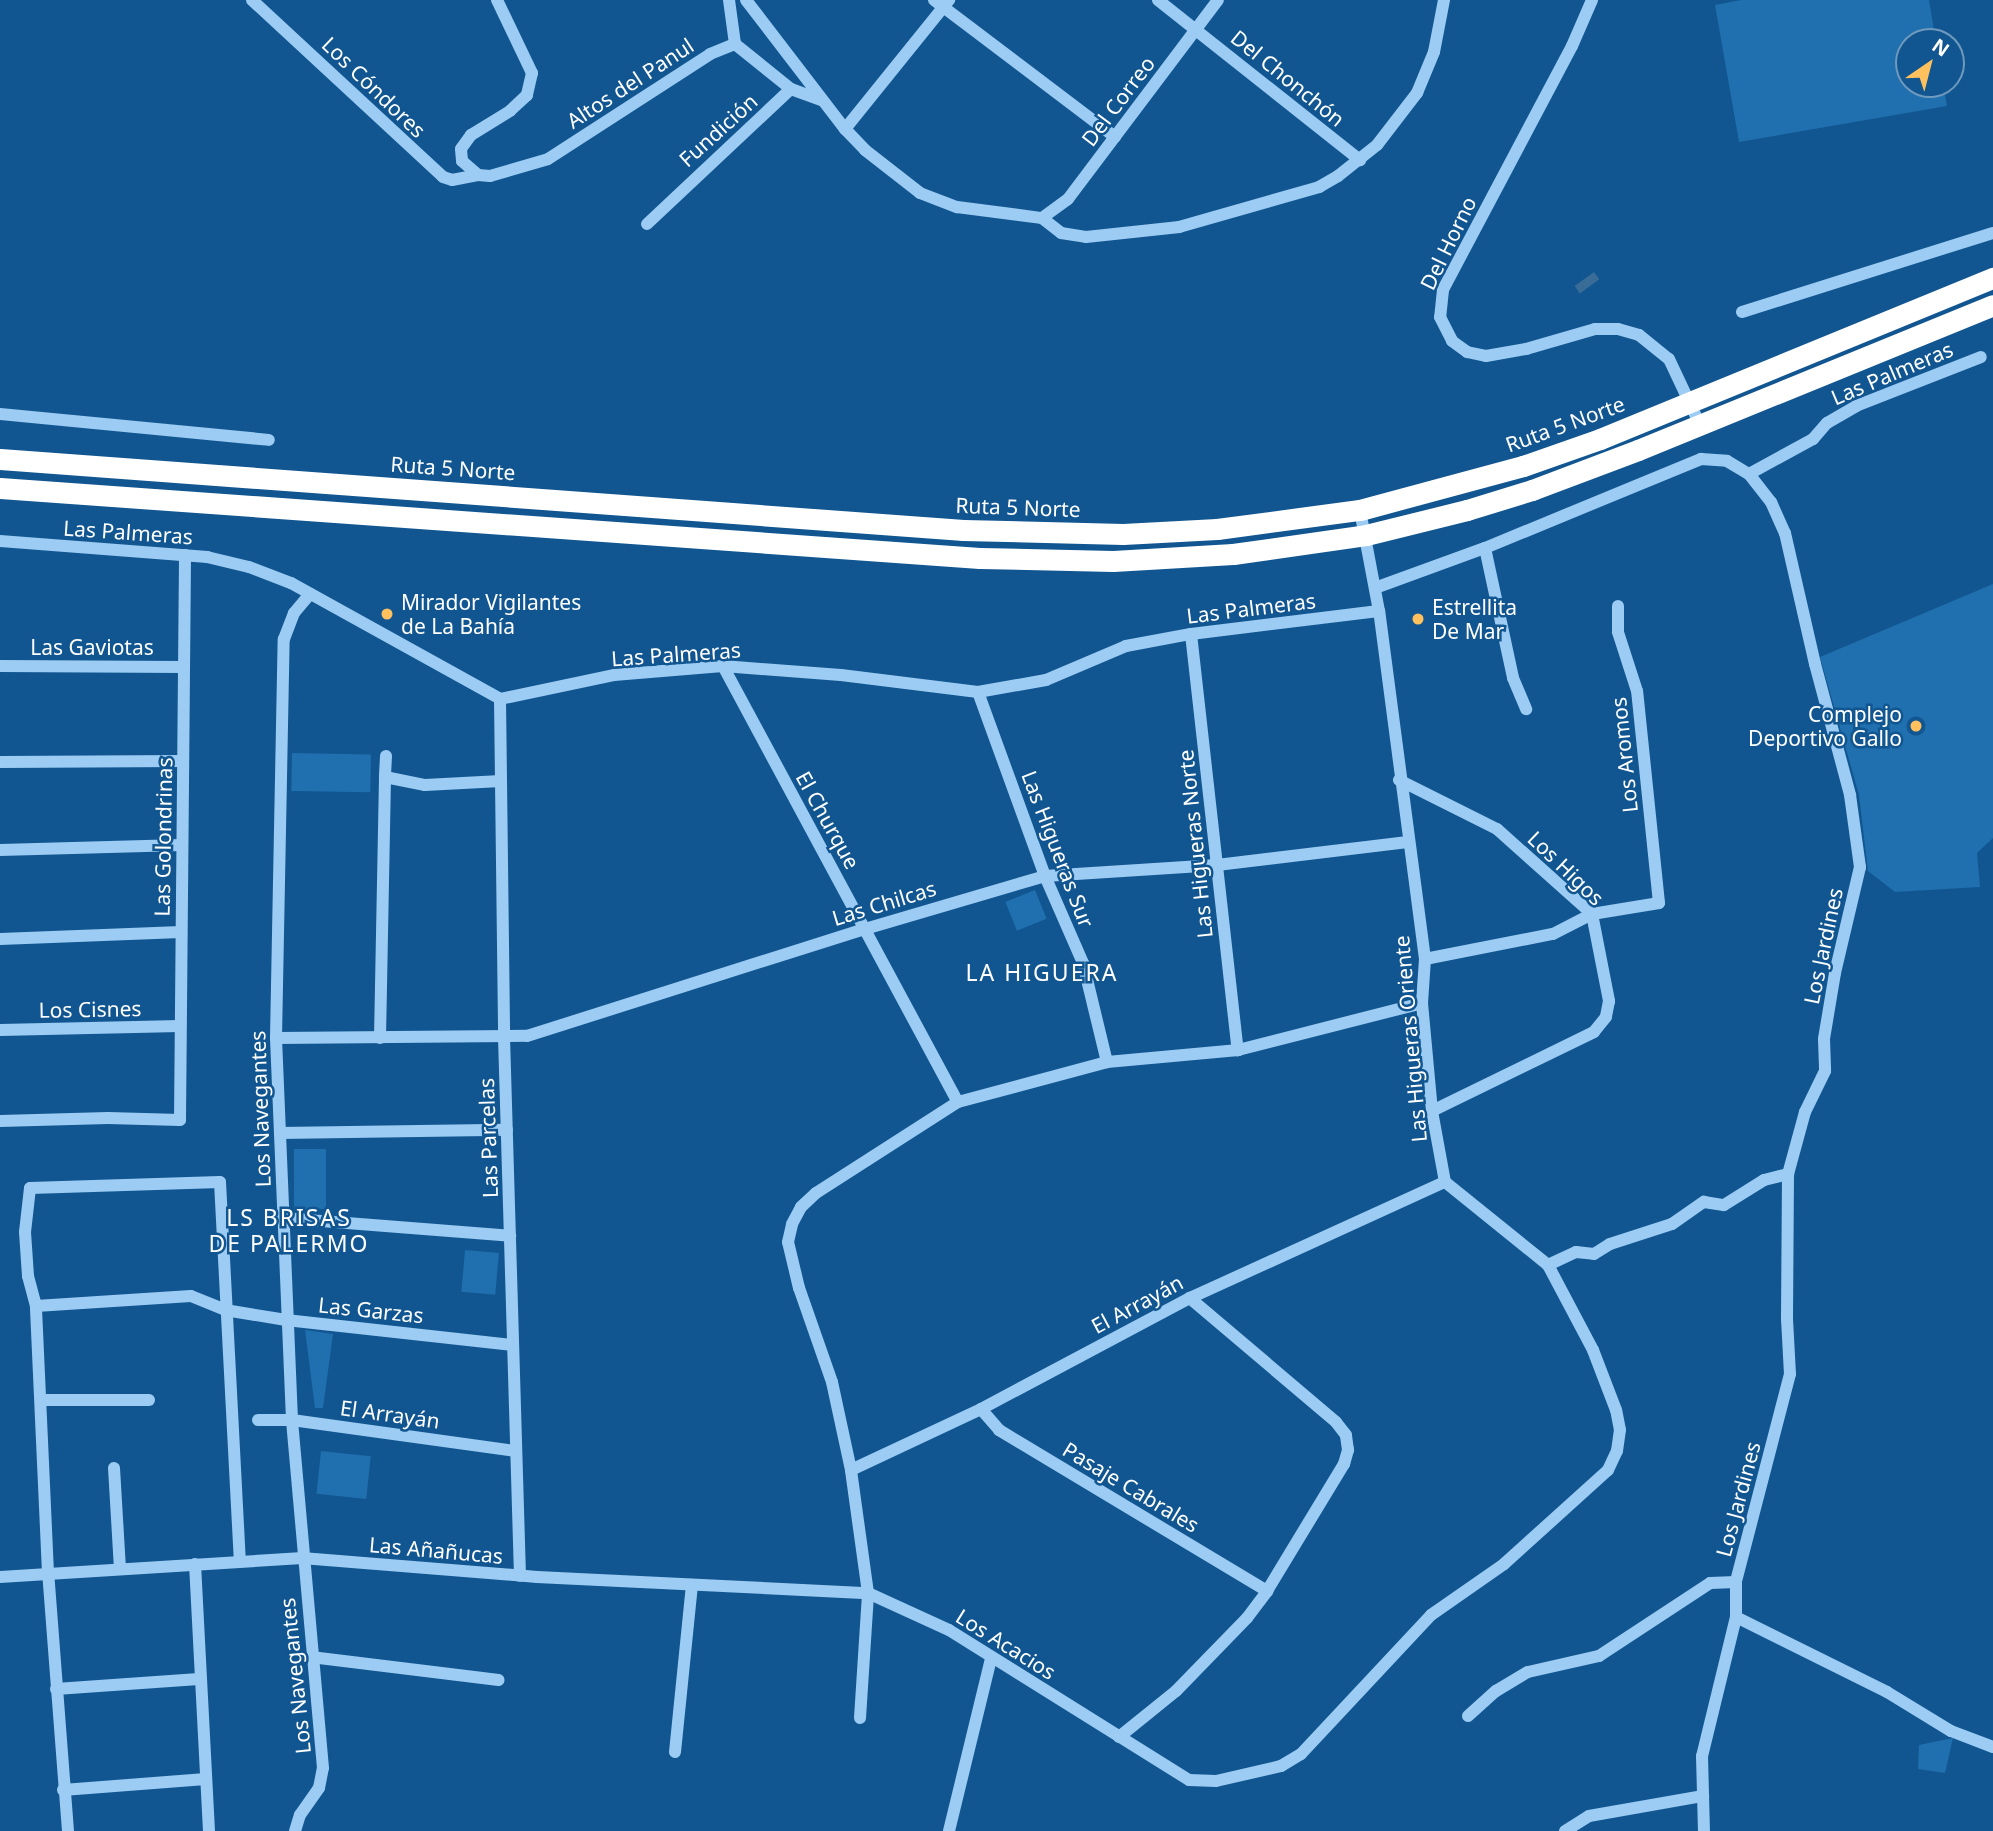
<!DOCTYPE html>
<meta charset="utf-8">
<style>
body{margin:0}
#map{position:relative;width:1993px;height:1831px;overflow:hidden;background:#115691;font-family:"Noto Sans",sans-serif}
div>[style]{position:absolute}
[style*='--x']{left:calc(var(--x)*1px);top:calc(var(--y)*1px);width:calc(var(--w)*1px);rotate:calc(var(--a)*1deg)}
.green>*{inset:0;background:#206fae;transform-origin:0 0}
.water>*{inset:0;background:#396c97;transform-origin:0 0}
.minor>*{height:12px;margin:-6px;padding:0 6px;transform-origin:6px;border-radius:6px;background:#9cccf3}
.highway>*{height:21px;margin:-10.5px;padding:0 10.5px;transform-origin:10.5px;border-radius:10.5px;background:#fff}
.dots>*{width:19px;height:19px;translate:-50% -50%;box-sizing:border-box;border:4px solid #115691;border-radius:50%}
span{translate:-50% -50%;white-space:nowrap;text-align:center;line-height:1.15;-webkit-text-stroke:5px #115691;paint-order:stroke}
.street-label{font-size:21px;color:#fff}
.poi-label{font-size:21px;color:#fff}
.left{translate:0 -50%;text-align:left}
.right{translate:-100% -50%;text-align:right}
.neighbourhood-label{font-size:23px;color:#fff;letter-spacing:2px}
.north{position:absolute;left:1895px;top:28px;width:70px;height:70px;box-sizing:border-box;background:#115691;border:2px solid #709abd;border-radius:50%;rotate:35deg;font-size:19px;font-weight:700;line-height:28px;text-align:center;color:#fff}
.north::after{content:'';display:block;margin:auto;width:24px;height:32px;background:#ffc05e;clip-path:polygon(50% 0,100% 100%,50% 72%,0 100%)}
</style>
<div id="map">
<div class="green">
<div style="clip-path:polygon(1741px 0,1929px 0,1936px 42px,1909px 42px,1909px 84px,1943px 84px,1947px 106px,1739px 142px,1715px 5px)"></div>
<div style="clip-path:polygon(1993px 584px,1993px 838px,1977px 853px,1980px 887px,1895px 892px,1868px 871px,1859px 795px,1820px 657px)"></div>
<div style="left:292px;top:753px;width:79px;height:38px;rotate:1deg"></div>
<div style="left:1035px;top:890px;width:31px;height:32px;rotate:68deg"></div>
<div style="left:294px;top:1149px;width:32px;height:60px"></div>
<div style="left:465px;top:1250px;width:34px;height:42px;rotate:5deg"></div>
<div style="clip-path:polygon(305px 1330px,333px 1334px,323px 1408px,315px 1408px)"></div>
<div style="left:321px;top:1451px;width:50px;height:43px;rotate:6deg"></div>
<div style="clip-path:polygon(1953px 1738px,1945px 1773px,1918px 1769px,1919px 1745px)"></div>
</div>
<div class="water">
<div style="left:1594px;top:272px;width:9px;height:24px;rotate:54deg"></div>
</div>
<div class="minor">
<div style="--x:252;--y:0;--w:260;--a:42.8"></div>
<div style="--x:443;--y:177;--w:9;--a:18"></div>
<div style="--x:452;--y:180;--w:26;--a:-11"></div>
<div style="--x:497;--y:0;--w:81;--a:64.4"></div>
<div style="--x:532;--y:73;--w:23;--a:103"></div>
<div style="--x:527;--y:95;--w:23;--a:137"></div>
<div style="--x:510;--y:111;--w:46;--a:148.4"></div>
<div style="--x:471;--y:135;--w:17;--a:126"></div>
<div style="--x:461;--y:149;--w:12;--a:85"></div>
<div style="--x:462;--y:161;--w:21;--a:41"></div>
<div style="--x:478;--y:175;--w:12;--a:5"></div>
<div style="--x:490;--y:176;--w:60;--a:-16.3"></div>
<div style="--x:548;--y:159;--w:193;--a:-32.9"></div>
<div style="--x:710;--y:54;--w:27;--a:-22"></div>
<div style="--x:729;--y:0;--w:44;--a:82.2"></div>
<div style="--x:735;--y:44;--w:72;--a:38.8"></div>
<div style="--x:746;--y:0;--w:163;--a:52.5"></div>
<div style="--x:845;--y:129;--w:29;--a:46"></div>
<div style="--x:865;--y:150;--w:70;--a:38"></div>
<div style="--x:920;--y:193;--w:40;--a:21"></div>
<div style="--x:957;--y:207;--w:86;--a:7.4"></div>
<div style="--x:1042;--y:218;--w:24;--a:38"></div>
<div style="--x:1061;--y:233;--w:25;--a:9"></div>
<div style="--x:1086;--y:237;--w:94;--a:-6.1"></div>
<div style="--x:1179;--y:227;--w:146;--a:-15.9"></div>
<div style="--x:1319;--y:187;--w:22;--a:-30"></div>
<div style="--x:1338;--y:176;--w:50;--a:-38.5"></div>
<div style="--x:1377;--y:145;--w:66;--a:-52.4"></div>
<div style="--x:1417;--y:93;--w:44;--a:-67.5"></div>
<div style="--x:1434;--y:52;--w:53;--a:-79.1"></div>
<div style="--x:934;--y:0;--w:227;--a:37.1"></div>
<div style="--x:1158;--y:0;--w:258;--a:38.4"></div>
<div style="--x:1592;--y:0;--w:50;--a:113.5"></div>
<div style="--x:1572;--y:46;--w:276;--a:117.9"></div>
<div style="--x:1443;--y:290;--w:27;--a:96"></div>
<div style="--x:1440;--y:317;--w:27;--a:63"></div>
<div style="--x:1452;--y:341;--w:19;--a:36"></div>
<div style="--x:1467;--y:352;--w:19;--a:12"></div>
<div style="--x:1486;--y:356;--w:41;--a:-9.9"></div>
<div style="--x:1526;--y:349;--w:72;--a:-16.2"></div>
<div style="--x:1595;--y:329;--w:23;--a:0"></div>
<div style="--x:1618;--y:329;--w:22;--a:16"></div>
<div style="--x:1639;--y:335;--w:38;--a:39"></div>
<div style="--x:1669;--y:359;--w:73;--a:64.8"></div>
<div style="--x:845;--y:129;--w:166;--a:-51.1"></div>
<div style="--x:1042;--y:218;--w:32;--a:-36"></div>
<div style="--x:1068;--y:199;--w:249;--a:-53"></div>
<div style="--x:647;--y:224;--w:197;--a:-43.2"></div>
<div style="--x:791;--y:89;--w:33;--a:20"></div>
<div style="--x:1742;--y:312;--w:263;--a:-17.5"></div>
<div style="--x:0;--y:414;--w:270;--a:5.5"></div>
<div style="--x:1749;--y:474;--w:73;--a:-28.7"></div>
<div style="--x:1813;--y:439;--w:21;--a:-49"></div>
<div style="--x:1827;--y:423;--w:34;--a:-30"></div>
<div style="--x:1856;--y:406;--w:134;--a:-21.4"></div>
<div style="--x:0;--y:541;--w:208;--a:4.4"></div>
<div style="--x:207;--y:557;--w:43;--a:13.4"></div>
<div style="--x:249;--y:567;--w:45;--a:20.9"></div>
<div style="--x:291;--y:583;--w:239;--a:29"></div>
<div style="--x:500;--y:699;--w:116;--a:-11.9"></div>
<div style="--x:614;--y:675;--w:109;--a:-4.7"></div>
<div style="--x:723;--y:666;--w:118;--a:4.4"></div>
<div style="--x:841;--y:675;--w:138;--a:7.1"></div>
<div style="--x:978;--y:692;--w:69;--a:-10"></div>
<div style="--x:1046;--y:680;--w:87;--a:-23"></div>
<div style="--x:1126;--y:646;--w:66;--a:-10.5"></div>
<div style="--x:1191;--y:634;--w:189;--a:-7"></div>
<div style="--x:1485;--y:548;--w:133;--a:77.8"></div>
<div style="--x:1513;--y:678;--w:34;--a:67"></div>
<div style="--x:1375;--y:588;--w:117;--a:-20"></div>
<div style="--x:1485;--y:548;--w:234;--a:-22.4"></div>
<div style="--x:1701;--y:459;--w:26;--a:4"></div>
<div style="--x:1727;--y:461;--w:26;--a:31"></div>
<div style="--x:1749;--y:474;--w:36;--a:52"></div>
<div style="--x:1771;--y:502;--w:34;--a:66"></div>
<div style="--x:1785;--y:533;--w:134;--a:77.1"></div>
<div style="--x:1815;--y:664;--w:136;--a:75"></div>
<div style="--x:1850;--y:795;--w:73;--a:82.1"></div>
<div style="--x:1860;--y:867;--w:109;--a:103.3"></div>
<div style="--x:1835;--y:973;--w:67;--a:99.5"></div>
<div style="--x:1824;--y:1039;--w:32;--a:88"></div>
<div style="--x:1825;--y:1071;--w:46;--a:116"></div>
<div style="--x:1805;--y:1112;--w:64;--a:105.3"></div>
<div style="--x:1788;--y:1174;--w:145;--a:90.4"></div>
<div style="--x:1787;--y:1319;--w:55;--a:86.9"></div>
<div style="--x:1790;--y:1374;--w:215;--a:104.6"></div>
<div style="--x:1736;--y:1582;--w:35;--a:90"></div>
<div style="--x:1736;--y:1617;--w:143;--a:103.7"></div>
<div style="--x:1702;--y:1756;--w:75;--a:88.5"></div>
<div style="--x:1191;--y:634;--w:419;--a:83.6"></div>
<div style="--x:0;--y:666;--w:184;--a:0.3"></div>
<div style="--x:723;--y:666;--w:495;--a:61.7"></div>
<div style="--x:978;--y:692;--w:196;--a:70"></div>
<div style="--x:1045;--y:876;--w:95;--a:66.4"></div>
<div style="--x:1083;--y:963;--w:102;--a:76.4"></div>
<div style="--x:500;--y:699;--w:338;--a:89.3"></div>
<div style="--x:504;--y:1037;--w:539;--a:88.3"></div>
<div style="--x:386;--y:756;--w:21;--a:93"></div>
<div style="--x:385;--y:777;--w:41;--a:11.3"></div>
<div style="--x:425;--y:785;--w:76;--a:-3"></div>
<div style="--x:0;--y:762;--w:183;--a:-0.3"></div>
<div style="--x:1399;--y:780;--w:110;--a:26.6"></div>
<div style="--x:1497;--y:829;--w:127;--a:41.8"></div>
<div style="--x:1592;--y:914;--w:89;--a:78.9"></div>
<div style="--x:1609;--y:1001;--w:16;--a:101"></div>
<div style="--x:1606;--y:1017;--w:19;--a:129"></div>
<div style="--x:1594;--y:1032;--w:180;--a:154"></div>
<div style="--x:0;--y:850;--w:182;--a:-1.6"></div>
<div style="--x:0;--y:939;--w:181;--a:-2.2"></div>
<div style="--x:1425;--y:959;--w:130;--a:-11.1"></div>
<div style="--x:1553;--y:934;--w:44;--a:-27.1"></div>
<div style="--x:1592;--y:914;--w:68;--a:-9.3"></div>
<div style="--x:1659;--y:903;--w:213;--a:-95.9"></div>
<div style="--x:1637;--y:691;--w:62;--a:-107.9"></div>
<div style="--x:1618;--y:632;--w:26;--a:-90"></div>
<div style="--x:0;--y:1030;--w:180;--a:-1.3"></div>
<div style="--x:276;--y:1038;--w:251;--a:-0.5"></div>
<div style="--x:527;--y:1036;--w:355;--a:-17.6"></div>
<div style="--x:865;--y:929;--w:188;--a:-16.4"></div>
<div style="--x:1045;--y:876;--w:172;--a:-3.7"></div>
<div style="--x:1217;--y:865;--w:192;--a:-6.9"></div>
<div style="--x:380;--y:1038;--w:261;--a:-88.9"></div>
<div style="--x:0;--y:1121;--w:108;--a:-1.6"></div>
<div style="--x:108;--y:1118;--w:72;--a:1.6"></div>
<div style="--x:180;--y:1120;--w:565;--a:-89.49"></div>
<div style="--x:280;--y:1133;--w:227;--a:-0.8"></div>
<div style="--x:283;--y:1218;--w:228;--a:4.5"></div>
<div style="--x:1548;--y:1265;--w:31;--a:-25"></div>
<div style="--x:1576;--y:1252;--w:18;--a:6"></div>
<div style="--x:1594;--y:1254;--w:19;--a:-32"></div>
<div style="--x:1610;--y:1244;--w:65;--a:-17.9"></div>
<div style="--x:1672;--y:1224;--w:39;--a:-35"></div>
<div style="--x:1704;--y:1202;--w:20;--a:9"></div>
<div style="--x:1724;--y:1205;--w:47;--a:-32"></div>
<div style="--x:1764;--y:1180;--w:25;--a:-14"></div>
<div style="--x:36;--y:1306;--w:155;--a:-3.7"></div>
<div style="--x:191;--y:1296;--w:37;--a:22"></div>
<div style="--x:225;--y:1310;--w:62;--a:9.3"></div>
<div style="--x:286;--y:1320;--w:228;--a:6.3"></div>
<div style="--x:43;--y:1400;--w:106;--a:0"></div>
<div style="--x:981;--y:1409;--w:28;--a:49"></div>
<div style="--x:999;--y:1430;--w:313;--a:31"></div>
<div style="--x:258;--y:1420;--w:34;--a:0"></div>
<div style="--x:292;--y:1420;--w:226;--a:7.9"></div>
<div style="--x:114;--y:1468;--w:101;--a:86.6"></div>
<div style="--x:851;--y:1470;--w:144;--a:-25.1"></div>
<div style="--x:981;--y:1409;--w:237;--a:-28"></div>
<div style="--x:1190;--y:1298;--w:280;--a:-24.5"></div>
<div style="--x:195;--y:1564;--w:267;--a:87"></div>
<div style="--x:0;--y:1577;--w:303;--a:-3.6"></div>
<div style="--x:302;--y:1558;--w:236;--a:4.6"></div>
<div style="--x:537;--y:1577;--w:331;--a:2.8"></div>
<div style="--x:868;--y:1593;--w:89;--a:24.6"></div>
<div style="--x:949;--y:1630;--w:283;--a:32"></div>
<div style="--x:1189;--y:1780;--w:27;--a:2"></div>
<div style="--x:1216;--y:1781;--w:67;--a:-13"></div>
<div style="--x:1281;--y:1766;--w:23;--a:-31"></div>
<div style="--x:1301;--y:1754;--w:190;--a:-46.9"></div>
<div style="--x:1431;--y:1615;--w:89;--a:-34.9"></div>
<div style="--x:1504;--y:1564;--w:140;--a:-42.1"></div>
<div style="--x:1608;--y:1470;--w:21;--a:-65"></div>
<div style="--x:1617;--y:1451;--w:21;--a:-82"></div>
<div style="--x:1620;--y:1430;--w:20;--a:-101"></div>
<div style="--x:1616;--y:1410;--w:64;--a:-111"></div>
<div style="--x:1593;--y:1350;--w:96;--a:-117.9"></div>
<div style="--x:1548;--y:1265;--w:132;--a:-141.1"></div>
<div style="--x:1445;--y:1182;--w:72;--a:-100.4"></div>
<div style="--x:1432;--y:1111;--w:108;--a:-95.3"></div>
<div style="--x:1422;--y:1003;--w:44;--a:-86.1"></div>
<div style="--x:1425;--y:959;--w:351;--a:-97.5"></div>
<div style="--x:1379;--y:611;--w:103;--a:-100.7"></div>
<div style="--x:1736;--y:1617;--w:169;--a:26.4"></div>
<div style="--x:1887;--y:1692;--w:75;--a:31.4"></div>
<div style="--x:1951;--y:1731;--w:45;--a:20.9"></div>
<div style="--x:311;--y:1657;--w:189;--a:7"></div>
<div style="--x:56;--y:1689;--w:143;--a:-4"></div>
<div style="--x:1468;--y:1716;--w:38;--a:-42"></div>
<div style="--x:1496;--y:1691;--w:37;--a:-31"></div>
<div style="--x:1528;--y:1672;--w:73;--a:-12.7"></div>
<div style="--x:1599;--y:1656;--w:133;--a:-33.3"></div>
<div style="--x:1710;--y:1583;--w:26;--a:-2"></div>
<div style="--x:860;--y:1718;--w:125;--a:-86.3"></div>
<div style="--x:868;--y:1593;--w:124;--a:-97.9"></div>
<div style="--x:851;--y:1470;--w:90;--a:-102.2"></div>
<div style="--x:832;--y:1382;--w:100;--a:-109.3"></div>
<div style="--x:799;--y:1288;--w:47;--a:-103.4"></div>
<div style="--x:788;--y:1242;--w:18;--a:-77"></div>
<div style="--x:792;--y:1224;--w:19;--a:-62"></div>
<div style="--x:801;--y:1207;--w:21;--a:-43"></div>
<div style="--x:816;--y:1193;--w:169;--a:-32.7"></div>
<div style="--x:958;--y:1102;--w:154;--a:-15"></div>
<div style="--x:1107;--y:1062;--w:132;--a:-5.2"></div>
<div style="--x:1238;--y:1050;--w:190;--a:-14.3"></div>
<div style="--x:1119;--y:1737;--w:73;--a:-38.9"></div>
<div style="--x:1176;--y:1691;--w:102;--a:-45.8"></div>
<div style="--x:1247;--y:1618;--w:34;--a:-53"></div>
<div style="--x:1267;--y:1591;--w:149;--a:-58.8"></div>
<div style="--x:1344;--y:1464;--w:15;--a:-74"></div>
<div style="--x:1348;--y:1450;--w:15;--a:-98"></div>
<div style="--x:1346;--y:1435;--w:16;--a:-128"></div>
<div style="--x:1336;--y:1422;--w:192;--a:-139.7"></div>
<div style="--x:675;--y:1752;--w:168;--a:-84.2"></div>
<div style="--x:63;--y:1790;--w:143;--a:-4.4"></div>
<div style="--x:68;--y:1831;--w:259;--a:-94.4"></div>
<div style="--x:48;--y:1573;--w:267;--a:-92.6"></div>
<div style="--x:36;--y:1306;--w:31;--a:-105"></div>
<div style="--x:28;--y:1276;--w:44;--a:-93.9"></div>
<div style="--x:25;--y:1232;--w:44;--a:-83.5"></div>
<div style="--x:30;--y:1188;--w:190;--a:-1.8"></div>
<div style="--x:220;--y:1182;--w:380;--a:87"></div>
<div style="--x:295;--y:1831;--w:17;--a:-73"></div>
<div style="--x:300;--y:1815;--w:33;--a:-55"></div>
<div style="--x:319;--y:1788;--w:20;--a:-79"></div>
<div style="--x:323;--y:1768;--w:349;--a:-95.1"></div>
<div style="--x:292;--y:1420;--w:382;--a:-92.4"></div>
<div style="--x:276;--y:1038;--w:399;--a:-88.9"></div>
<div style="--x:284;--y:639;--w:28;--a:-69"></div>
<div style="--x:294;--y:613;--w:25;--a:-50"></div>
<div style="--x:949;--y:1831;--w:177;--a:-76.3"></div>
<div style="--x:1565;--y:1831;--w:28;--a:-32"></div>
<div style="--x:1589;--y:1816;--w:116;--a:-10"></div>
</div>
<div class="highway">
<div style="--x:0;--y:459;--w:966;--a:4.22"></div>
<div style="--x:963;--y:530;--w:160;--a:1.4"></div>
<div style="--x:1123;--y:534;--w:94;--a:-3"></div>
<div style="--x:1217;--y:529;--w:144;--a:-7.6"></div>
<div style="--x:1360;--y:510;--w:169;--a:-15.1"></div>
<div style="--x:1523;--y:466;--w:82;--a:-19.3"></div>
<div style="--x:1600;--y:439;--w:425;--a:-22.3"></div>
<div style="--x:0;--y:488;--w:982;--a:4.09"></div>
<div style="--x:980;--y:558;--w:133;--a:1.3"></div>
<div style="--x:1113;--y:561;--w:120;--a:-3.3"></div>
<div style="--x:1233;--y:554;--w:134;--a:-8.1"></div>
<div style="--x:1366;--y:535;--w:104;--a:-13.9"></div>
<div style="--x:1467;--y:510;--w:68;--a:-17.1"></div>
<div style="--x:1532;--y:490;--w:113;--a:-20.7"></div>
<div style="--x:1638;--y:450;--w:383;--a:-22.2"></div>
</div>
<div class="dots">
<div style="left:387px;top:614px;background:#ffc05e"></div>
<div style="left:1418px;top:619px;background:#ffc05e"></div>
<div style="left:1916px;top:726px;background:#ffc05e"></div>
</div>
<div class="street-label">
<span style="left:1288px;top:78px;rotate:39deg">Del Chonchón</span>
<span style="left:630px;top:83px;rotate:-33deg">Altos del Panul</span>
<span style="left:374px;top:87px;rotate:44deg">Los Cóndores</span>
<span style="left:1118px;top:101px;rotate:-53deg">Del Correo</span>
<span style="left:718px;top:130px;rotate:-42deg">Fundición</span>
<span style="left:1448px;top:243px;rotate:-64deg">Del Horno</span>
<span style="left:1892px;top:373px;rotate:-23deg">Las Palmeras</span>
<span style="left:1565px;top:424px;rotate:-20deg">Ruta 5 Norte</span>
<span style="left:453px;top:468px;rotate:4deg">Ruta 5 Norte</span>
<span style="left:1018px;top:507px;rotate:2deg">Ruta 5 Norte</span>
<span style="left:128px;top:532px;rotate:4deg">Las Palmeras</span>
<span style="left:1251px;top:608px;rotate:-7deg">Las Palmeras</span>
<span style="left:92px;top:647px">Las Gaviotas</span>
<span style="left:676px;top:654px;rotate:-4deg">Las Palmeras</span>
<span style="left:1624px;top:755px;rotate:-96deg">Los Aromos</span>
<span style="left:828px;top:820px;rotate:61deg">El Churque</span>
<span style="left:163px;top:837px;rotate:-89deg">Las Golondrinas</span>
<span style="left:1195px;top:844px;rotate:-96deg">Las Higueras Norte</span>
<span style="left:1058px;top:849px;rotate:69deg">Las Higueras Sur</span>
<span style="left:1566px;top:868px;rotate:44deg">Los Higos</span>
<span style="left:884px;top:903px;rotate:-17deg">Las Chilcas</span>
<span style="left:1823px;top:946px;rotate:-78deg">Los Jardines</span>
<span style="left:90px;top:1009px;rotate:-1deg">Los Cisnes</span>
<span style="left:1410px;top:1039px;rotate:-95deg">Las Higueras Oriente</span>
<span style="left:260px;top:1109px;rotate:-92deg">Los Navegantes</span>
<span style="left:488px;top:1138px;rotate:-92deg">Las Parcelas</span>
<span style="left:1137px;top:1304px;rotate:-28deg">El Arrayán</span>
<span style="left:371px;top:1310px;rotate:6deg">Las Garzas</span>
<span style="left:390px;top:1414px;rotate:8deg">El Arrayán</span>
<span style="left:1131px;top:1487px;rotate:31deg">Pasaje Cabrales</span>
<span style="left:1738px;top:1499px;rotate:-75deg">Los Jardines</span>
<span style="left:436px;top:1550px;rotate:5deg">Las Añañucas</span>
<span style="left:1006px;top:1644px;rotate:32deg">Los Acacios</span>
<span style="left:295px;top:1676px;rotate:-96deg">Los Navegantes</span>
</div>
<div class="poi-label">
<span class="left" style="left:401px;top:614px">Mirador Vigilantes<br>de La Bahía</span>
<span class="left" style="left:1432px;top:619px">Estrellita<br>De Mar</span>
<span class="right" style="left:1902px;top:726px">Complejo<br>Deportivo Gallo</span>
</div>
<div class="neighbourhood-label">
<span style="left:1042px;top:972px">LA HIGUERA</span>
<span style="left:289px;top:1230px">LS BRISAS<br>DE PALERMO</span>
</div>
<div class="north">N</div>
</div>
